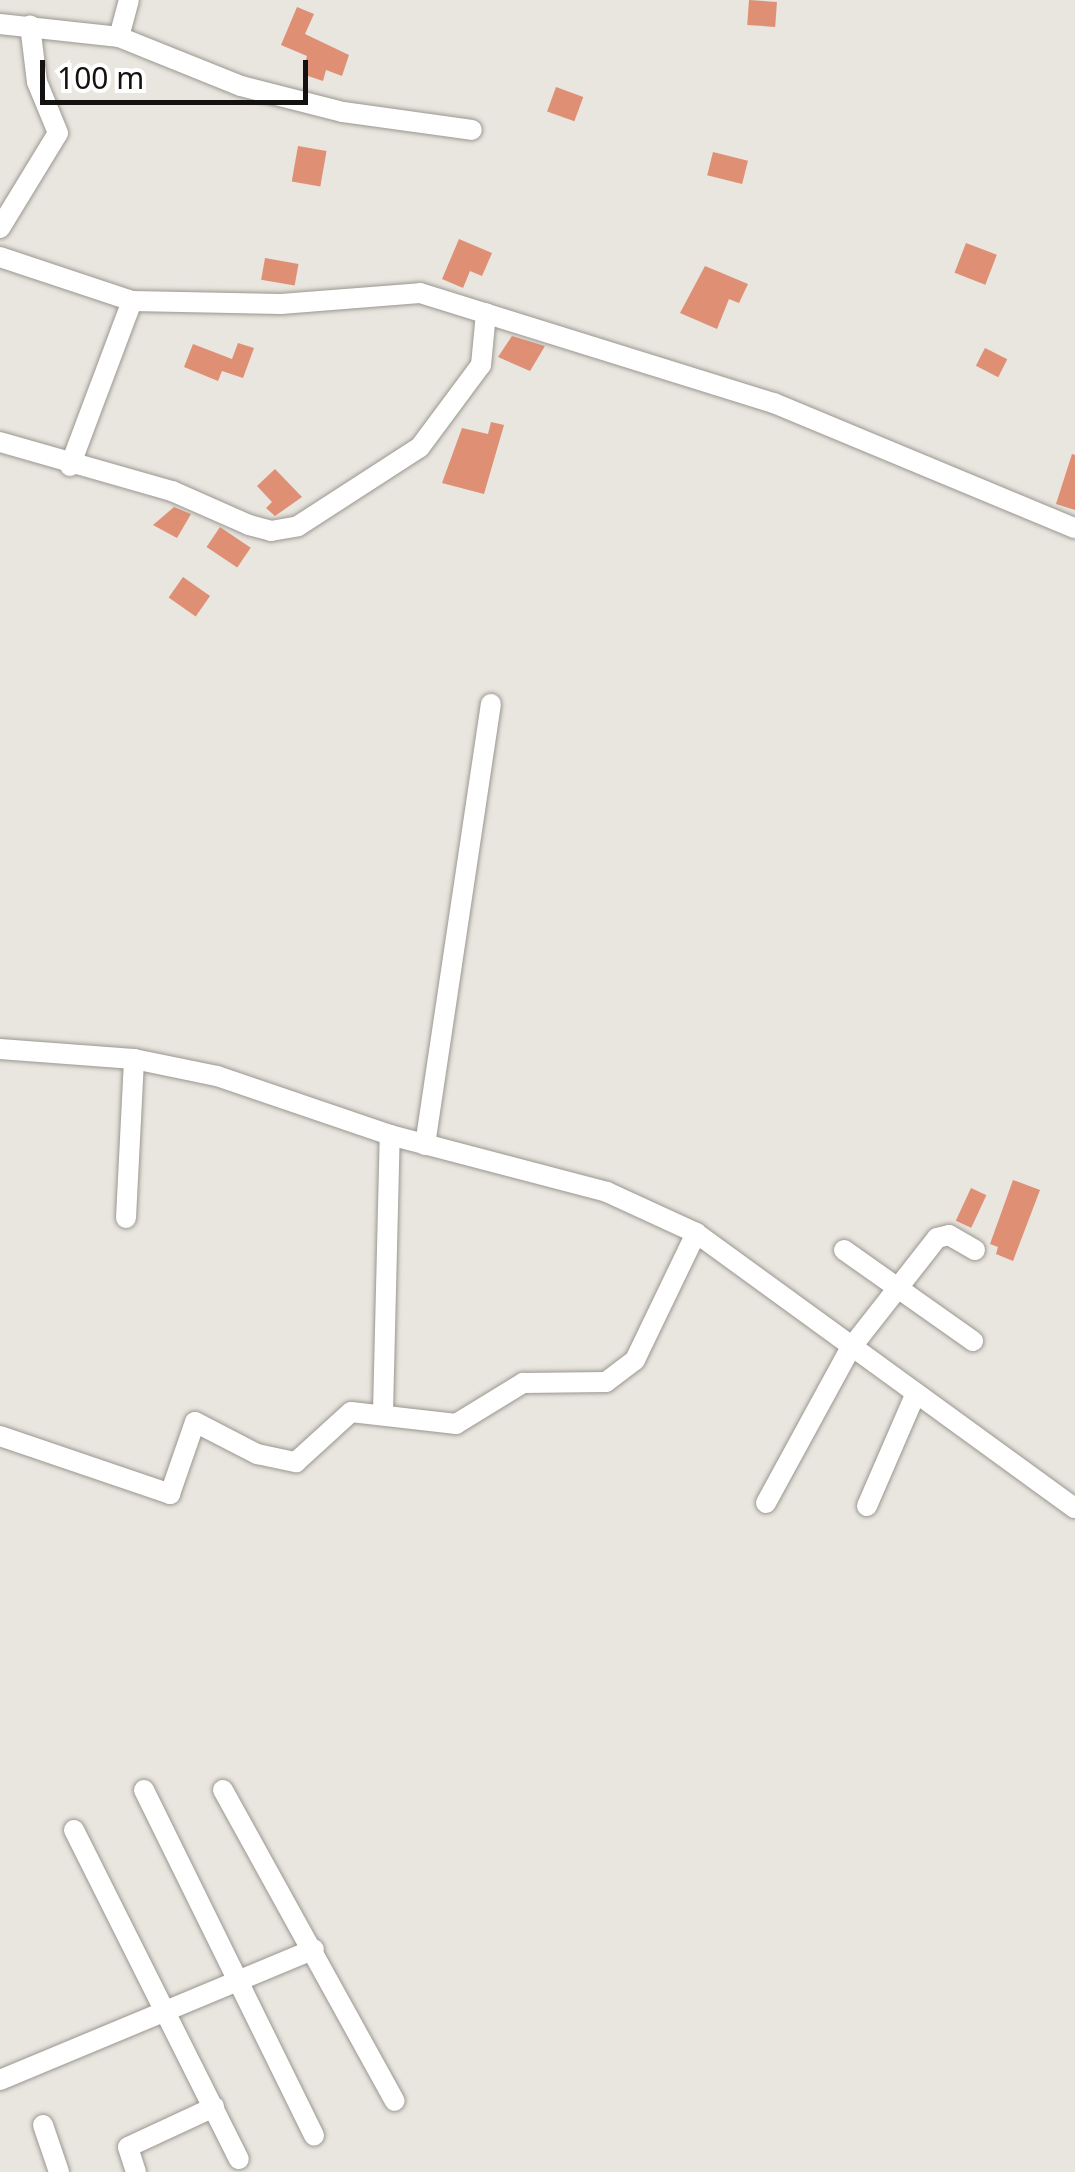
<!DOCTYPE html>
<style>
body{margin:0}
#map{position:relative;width:1075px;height:2172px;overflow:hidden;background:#e9e5df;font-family:"Noto Sans",sans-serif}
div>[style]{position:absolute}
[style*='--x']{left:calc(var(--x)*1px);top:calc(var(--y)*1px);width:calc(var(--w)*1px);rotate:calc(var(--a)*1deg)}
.building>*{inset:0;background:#de8f74;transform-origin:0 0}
.roads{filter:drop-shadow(0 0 2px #9a9790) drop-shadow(0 0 2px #9a9790)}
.street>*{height:20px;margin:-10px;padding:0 10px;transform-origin:10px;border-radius:10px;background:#fff}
span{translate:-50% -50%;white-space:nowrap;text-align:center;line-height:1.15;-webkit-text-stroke:8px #fff;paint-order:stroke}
.scale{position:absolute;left:40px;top:60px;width:268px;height:45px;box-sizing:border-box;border:5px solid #141210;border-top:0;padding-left:12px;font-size:30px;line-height:35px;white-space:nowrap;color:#141210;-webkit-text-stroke:8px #fff;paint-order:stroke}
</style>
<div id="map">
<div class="building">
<div style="left:749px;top:0;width:28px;height:25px;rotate:4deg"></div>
<div style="clip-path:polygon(297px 7px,314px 14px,305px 34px,349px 55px,342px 76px,326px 70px,323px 81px,308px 76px,303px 71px,307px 56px,281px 45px)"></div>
<div style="left:556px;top:87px;width:29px;height:26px;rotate:20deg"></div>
<div style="left:298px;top:146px;width:29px;height:36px;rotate:10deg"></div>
<div style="left:713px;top:152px;width:36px;height:24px;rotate:14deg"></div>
<div style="clip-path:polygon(459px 239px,492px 253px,482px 276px,470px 271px,463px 288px,442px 279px)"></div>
<div style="left:966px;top:243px;width:33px;height:32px;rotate:21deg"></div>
<div style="left:265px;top:258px;width:34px;height:22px;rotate:10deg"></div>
<div style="clip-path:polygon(705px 266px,748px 284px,739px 303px,729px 299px,717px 329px,680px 313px)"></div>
<div style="clip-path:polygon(512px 336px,545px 346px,530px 371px,498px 357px)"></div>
<div style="clip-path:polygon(238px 343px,254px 348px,243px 378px,222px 371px,218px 381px,184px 367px,193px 344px,232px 359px)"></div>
<div style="left:985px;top:348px;width:25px;height:20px;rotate:27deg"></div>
<div style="clip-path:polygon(491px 422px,504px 425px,484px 494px,442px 483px,462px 428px,488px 434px)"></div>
<div style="clip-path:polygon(1072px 454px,1075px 455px,1075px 510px,1056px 504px)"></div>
<div style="clip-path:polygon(275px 469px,302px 497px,275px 516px,266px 508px,272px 502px,257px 486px)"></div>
<div style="clip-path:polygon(174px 507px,191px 514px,177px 538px,153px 525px)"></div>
<div style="left:220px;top:527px;width:37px;height:24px;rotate:34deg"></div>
<div style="left:183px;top:577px;width:33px;height:25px;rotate:35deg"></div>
<div style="clip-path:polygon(1013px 1180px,1040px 1190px,1013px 1261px,996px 1254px,998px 1247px,990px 1244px)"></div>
<div style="left:971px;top:1188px;width:17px;height:36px;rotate:25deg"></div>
</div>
<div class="roads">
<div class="street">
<div style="--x:0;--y:24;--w:120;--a:6.2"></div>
<div style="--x:119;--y:37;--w:131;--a:21.9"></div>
<div style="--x:241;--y:86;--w:105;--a:14.3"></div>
<div style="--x:343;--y:112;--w:130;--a:7.9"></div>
<div style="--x:119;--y:37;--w:38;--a:-75"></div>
<div style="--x:0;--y:228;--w:111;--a:-58.6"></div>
<div style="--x:58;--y:133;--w:55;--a:-112.4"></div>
<div style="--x:37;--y:82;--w:57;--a:-97"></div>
<div style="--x:0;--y:257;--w:139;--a:18.4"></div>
<div style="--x:132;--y:301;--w:149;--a:1.2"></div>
<div style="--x:281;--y:304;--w:139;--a:-4.5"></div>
<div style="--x:420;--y:293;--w:371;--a:17.3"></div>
<div style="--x:774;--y:403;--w:326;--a:22.6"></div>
<div style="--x:0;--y:442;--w:179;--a:15.9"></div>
<div style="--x:172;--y:491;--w:84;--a:23.8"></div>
<div style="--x:249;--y:525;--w:23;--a:15"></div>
<div style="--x:271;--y:531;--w:27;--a:-10"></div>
<div style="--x:298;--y:526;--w:145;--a:-32.9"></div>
<div style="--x:420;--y:447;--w:102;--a:-53.4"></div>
<div style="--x:481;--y:365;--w:52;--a:-84.5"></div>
<div style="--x:70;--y:466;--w:176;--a:-69.4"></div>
<div style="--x:0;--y:1049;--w:134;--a:4.3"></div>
<div style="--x:134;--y:1059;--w:85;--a:11.6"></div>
<div style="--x:217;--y:1076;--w:183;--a:18.8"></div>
<div style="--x:390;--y:1135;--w:224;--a:14.7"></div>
<div style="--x:607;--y:1192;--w:98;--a:24.7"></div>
<div style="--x:696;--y:1233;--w:468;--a:36"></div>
<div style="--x:425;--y:1145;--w:446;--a:-81.5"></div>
<div style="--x:126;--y:1218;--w:159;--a:-87.1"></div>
<div style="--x:844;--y:1250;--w:158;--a:35.2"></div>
<div style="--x:383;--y:1412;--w:277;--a:-88.6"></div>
<div style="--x:0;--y:1436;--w:180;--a:18.8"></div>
<div style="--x:170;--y:1494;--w:76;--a:-70.9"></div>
<div style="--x:195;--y:1422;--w:70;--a:27.3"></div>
<div style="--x:257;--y:1454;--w:40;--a:12"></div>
<div style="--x:296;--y:1462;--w:74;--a:-42.3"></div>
<div style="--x:351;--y:1412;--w:106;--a:6.5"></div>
<div style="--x:456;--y:1424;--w:79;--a:-31.5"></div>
<div style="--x:523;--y:1383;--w:83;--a:-0.7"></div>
<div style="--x:606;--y:1382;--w:36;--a:-37"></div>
<div style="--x:635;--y:1360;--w:141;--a:-64.3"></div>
<div style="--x:766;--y:1503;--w:175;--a:-61.4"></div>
<div style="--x:850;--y:1349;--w:141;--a:-51.9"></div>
<div style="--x:937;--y:1238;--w:12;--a:-14"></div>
<div style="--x:949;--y:1235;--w:30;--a:30"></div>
<div style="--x:867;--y:1506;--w:123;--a:-66.6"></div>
<div style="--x:144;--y:1790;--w:385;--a:63.8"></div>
<div style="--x:223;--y:1790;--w:355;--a:61.1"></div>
<div style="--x:74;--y:1830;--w:368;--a:63.4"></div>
<div style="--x:0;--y:2080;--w:340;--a:-22.6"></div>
<div style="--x:43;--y:2125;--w:50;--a:71.2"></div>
<div style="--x:136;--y:2172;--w:26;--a:-108"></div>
<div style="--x:128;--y:2147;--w:95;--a:-24.9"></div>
</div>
</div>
<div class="scale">100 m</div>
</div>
